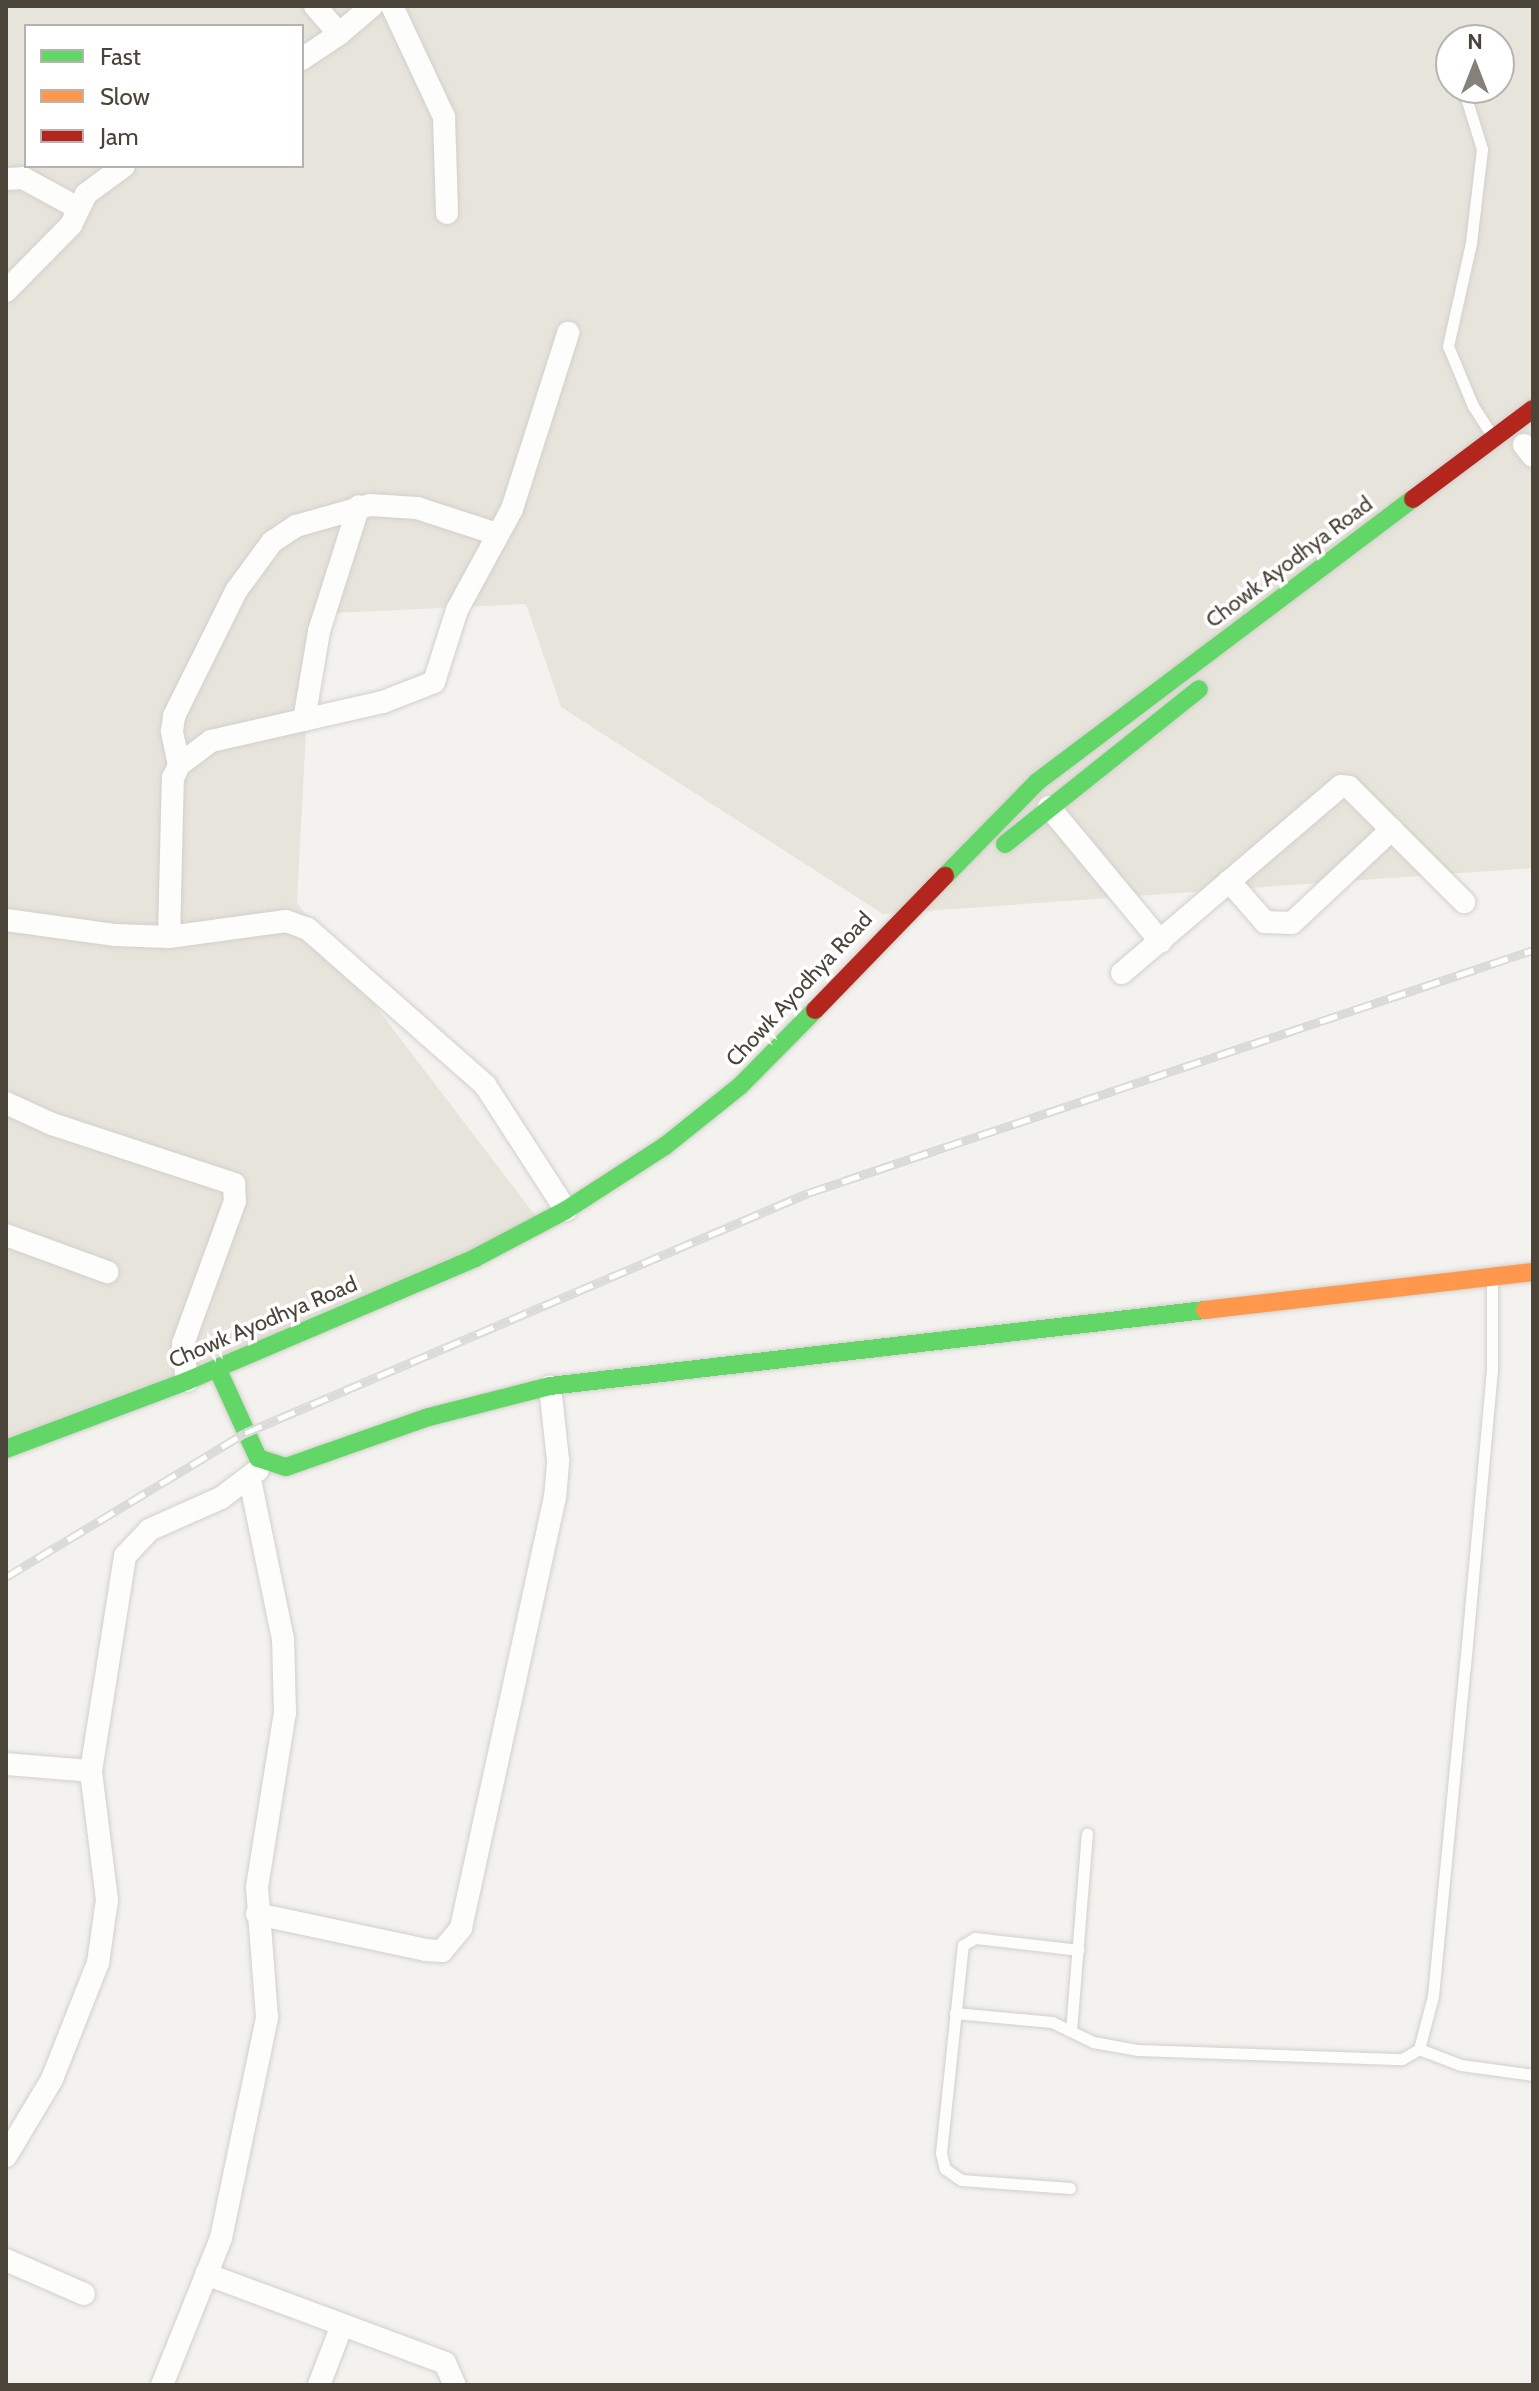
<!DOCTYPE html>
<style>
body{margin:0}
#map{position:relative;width:1539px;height:2391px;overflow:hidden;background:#f4f2ee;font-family:Cabin,sans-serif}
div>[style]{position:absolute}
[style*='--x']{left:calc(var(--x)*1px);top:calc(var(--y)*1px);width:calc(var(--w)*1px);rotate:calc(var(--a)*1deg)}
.residential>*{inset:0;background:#e7e4dc}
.roads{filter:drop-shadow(0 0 2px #d2d0cb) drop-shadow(0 0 2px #d2d0cb)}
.lane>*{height:11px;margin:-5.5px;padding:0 5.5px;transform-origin:5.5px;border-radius:5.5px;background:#fdfdfc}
.street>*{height:22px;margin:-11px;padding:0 11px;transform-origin:11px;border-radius:11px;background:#fdfdfc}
.fast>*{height:18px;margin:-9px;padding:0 9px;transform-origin:9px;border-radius:9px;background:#63d668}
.slow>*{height:18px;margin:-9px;padding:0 9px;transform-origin:9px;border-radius:9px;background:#ff974d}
.jam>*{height:18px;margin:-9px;padding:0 9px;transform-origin:9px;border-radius:9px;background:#b3261e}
.rail>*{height:9px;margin-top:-4.5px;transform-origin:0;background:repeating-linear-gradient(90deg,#fff 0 18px,#dbdbda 0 36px);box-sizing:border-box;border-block:2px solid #dbdbda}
span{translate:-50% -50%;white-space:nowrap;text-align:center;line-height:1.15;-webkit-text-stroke:7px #fff;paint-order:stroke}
.street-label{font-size:22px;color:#4b4439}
.frame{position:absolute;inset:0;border:8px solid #4b4439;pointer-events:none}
.legend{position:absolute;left:24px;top:24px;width:280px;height:144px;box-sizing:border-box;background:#fff;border:2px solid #b7b4b0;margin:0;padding:10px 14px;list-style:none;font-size:24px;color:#4b4439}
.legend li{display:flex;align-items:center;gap:16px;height:40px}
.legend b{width:40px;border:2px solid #b7b4b0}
.north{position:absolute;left:1435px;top:24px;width:80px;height:80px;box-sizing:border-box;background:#fff;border:2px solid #b7b4b0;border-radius:50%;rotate:0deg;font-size:22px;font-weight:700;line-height:32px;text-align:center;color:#4b4439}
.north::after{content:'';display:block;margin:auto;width:28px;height:36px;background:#868178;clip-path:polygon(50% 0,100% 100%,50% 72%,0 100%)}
</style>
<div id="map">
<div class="residential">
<div style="clip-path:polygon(evenodd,6px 6px,1533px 6px,1533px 868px,883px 914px,561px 707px,526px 604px,312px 614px,297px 903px,547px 1231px,6px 1448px,6px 6px,26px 26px,302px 26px,302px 166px,26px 166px,26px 26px,6px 6px,1451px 40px,1499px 40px,1499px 88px,1451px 88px,1451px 40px)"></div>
</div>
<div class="roads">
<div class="lane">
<div style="--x:1463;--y:88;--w:64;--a:72.7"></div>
<div style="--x:1482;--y:149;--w:95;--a:96.7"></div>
<div style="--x:1471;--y:243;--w:106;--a:102.6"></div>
<div style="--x:1448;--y:346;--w:65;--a:67.4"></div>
<div style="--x:1473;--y:406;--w:33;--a:57"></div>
<div style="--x:955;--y:2013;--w:97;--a:5.3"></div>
<div style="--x:1052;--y:2022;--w:46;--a:26"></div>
<div style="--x:1093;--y:2042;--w:46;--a:10.1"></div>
<div style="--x:1138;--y:2050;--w:264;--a:2"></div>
<div style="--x:1402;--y:2059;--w:20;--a:-30"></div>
<div style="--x:1419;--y:2049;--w:55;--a:-75.2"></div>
<div style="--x:1433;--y:1996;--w:332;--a:-84.5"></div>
<div style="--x:1465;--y:1666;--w:296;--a:-84.8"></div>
<div style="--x:1492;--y:1371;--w:90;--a:-90"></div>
<div style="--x:1071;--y:2031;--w:198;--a:-85.4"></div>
<div style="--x:1419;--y:2049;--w:45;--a:20.9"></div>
<div style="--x:1461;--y:2065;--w:73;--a:7.9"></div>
<div style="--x:1070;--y:2188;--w:109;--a:-175.8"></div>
<div style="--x:961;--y:2180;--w:19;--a:-145"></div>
<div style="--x:945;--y:2169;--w:16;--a:-104"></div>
<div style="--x:941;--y:2153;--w:209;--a:-84"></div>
<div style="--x:963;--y:1945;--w:14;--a:-30"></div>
<div style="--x:975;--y:1938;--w:104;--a:6.6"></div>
</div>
<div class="street">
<div style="--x:315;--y:6;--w:37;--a:49"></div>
<div style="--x:339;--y:34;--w:43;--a:-40.3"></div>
<div style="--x:392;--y:6;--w:123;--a:64.9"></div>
<div style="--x:444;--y:117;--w:96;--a:88.2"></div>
<div style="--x:302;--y:59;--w:45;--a:-34"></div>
<div style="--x:6;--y:179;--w:17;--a:-3"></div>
<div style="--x:23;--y:178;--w:63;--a:28.6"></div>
<div style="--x:6;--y:291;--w:93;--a:-45.4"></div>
<div style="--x:71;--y:225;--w:34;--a:-64"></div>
<div style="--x:86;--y:194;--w:47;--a:-36.4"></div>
<div style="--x:1524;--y:445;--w:14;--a:51"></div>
<div style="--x:304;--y:720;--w:90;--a:-80.4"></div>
<div style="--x:319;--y:631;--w:131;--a:-72.3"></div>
<div style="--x:179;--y:765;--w:35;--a:-102"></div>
<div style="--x:172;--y:731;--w:15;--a:-82"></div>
<div style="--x:174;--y:716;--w:140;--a:-63.6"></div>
<div style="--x:236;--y:591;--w:61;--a:-53.7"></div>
<div style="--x:272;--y:542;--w:29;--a:-34"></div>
<div style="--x:296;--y:526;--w:77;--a:-15.8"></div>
<div style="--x:370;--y:505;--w:47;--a:3.7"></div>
<div style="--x:417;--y:508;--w:84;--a:18"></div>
<div style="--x:1049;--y:807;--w:175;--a:50.3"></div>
<div style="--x:1229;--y:881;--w:55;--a:48.7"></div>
<div style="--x:1265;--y:922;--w:27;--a:2"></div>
<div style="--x:1292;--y:923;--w:137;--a:-43.2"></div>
<div style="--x:6;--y:920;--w:111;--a:7.8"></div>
<div style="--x:116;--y:935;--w:53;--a:2.2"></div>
<div style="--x:169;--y:937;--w:118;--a:-7.8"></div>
<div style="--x:286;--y:921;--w:23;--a:20"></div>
<div style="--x:308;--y:929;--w:236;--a:41.4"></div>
<div style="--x:485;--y:1085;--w:149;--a:57.1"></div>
<div style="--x:169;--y:937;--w:159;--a:-88.6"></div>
<div style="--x:173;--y:778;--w:14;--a:-65"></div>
<div style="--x:179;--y:765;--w:40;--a:-37"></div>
<div style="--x:211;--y:741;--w:176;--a:-12.8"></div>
<div style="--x:383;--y:702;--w:55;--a:-21.4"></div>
<div style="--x:434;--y:682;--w:76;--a:-72.3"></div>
<div style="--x:457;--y:610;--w:115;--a:-61.4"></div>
<div style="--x:512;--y:509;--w:185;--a:-72.3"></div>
<div style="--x:1122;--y:973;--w:288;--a:-40.5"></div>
<div style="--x:1341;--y:786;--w:8;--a:7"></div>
<div style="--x:1349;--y:787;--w:163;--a:45"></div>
<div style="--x:6;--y:1103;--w:51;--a:24.5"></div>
<div style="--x:52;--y:1124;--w:192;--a:18.2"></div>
<div style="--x:234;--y:1184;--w:17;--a:87"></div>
<div style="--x:235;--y:1201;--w:152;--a:110"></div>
<div style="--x:183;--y:1344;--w:37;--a:84"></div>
<div style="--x:6;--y:1235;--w:108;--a:20.1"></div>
<div style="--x:6;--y:1764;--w:85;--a:4.7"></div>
<div style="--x:257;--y:1914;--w:173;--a:12"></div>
<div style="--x:426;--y:1950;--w:16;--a:4"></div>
<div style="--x:442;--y:1951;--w:30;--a:-50"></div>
<div style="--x:461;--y:1928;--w:440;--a:-77.7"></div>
<div style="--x:555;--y:1498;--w:38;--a:-85"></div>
<div style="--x:558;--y:1460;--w:74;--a:-96.2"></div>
<div style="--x:6;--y:2156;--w:90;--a:-59.1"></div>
<div style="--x:52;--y:2079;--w:125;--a:-68.4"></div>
<div style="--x:98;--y:1963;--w:64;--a:-81.9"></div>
<div style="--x:107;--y:1900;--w:130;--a:-97.1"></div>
<div style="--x:91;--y:1771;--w:218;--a:-81"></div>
<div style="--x:125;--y:1556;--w:35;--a:-47"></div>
<div style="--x:149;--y:1530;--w:79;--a:-24"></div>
<div style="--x:221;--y:1498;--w:46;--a:-37.1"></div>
<div style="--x:6;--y:2260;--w:85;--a:23.6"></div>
<div style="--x:206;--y:2274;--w:255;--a:20.4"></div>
<div style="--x:445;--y:2363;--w:24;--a:66"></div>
<div style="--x:162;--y:2385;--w:158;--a:-68.1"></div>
<div style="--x:221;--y:2238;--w:226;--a:-78.2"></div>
<div style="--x:267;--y:2017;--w:130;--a:-94.4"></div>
<div style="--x:257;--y:1887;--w:176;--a:-80.9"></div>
<div style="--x:285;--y:1713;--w:74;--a:-91.5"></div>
<div style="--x:283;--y:1639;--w:163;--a:-101.7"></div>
<div style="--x:319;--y:2385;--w:64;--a:-69"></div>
</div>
<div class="fast">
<div style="--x:1005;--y:844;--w:248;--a:-38.6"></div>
<div style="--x:945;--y:876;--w:132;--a:-45.6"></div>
<div style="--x:1037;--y:782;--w:471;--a:-37"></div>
<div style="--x:217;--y:1368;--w:99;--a:65.5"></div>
<div style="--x:258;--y:1458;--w:29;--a:18"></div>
<div style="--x:286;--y:1467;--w:151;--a:-19.3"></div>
<div style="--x:429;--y:1417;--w:125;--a:-14.4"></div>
<div style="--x:550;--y:1386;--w:659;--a:-6.62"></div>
<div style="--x:6;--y:1449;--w:193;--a:-20.6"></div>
<div style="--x:187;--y:1381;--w:313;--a:-23.1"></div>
<div style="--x:475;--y:1258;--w:103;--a:-27.8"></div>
<div style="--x:566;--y:1210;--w:118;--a:-32.9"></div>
<div style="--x:665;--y:1146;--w:96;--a:-38.7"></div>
<div style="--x:740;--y:1086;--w:107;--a:-45.4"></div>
</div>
<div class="slow">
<div style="--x:1205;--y:1310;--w:330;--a:-6.6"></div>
</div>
<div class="jam">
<div style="--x:1413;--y:499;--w:150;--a:-36.9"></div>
<div style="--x:815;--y:1010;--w:187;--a:-45.9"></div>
</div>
</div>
<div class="rail">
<div style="--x:6;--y:1577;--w:279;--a:-31.1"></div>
<div style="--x:245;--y:1433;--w:612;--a:-23.09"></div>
<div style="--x:808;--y:1193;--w:765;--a:-18.53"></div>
</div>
<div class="street-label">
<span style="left:1289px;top:562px;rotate:-37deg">Chowk Ayodhya Road</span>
<span style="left:799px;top:989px;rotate:-47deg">Chowk Ayodhya Road</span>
<span style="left:263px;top:1322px;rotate:-23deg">Chowk Ayodhya Road</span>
</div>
<div class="frame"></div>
<ul class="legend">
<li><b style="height:10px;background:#63d668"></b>Fast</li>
<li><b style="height:10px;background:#ff974d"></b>Slow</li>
<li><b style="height:10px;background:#b3261e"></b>Jam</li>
</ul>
<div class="north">N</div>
</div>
